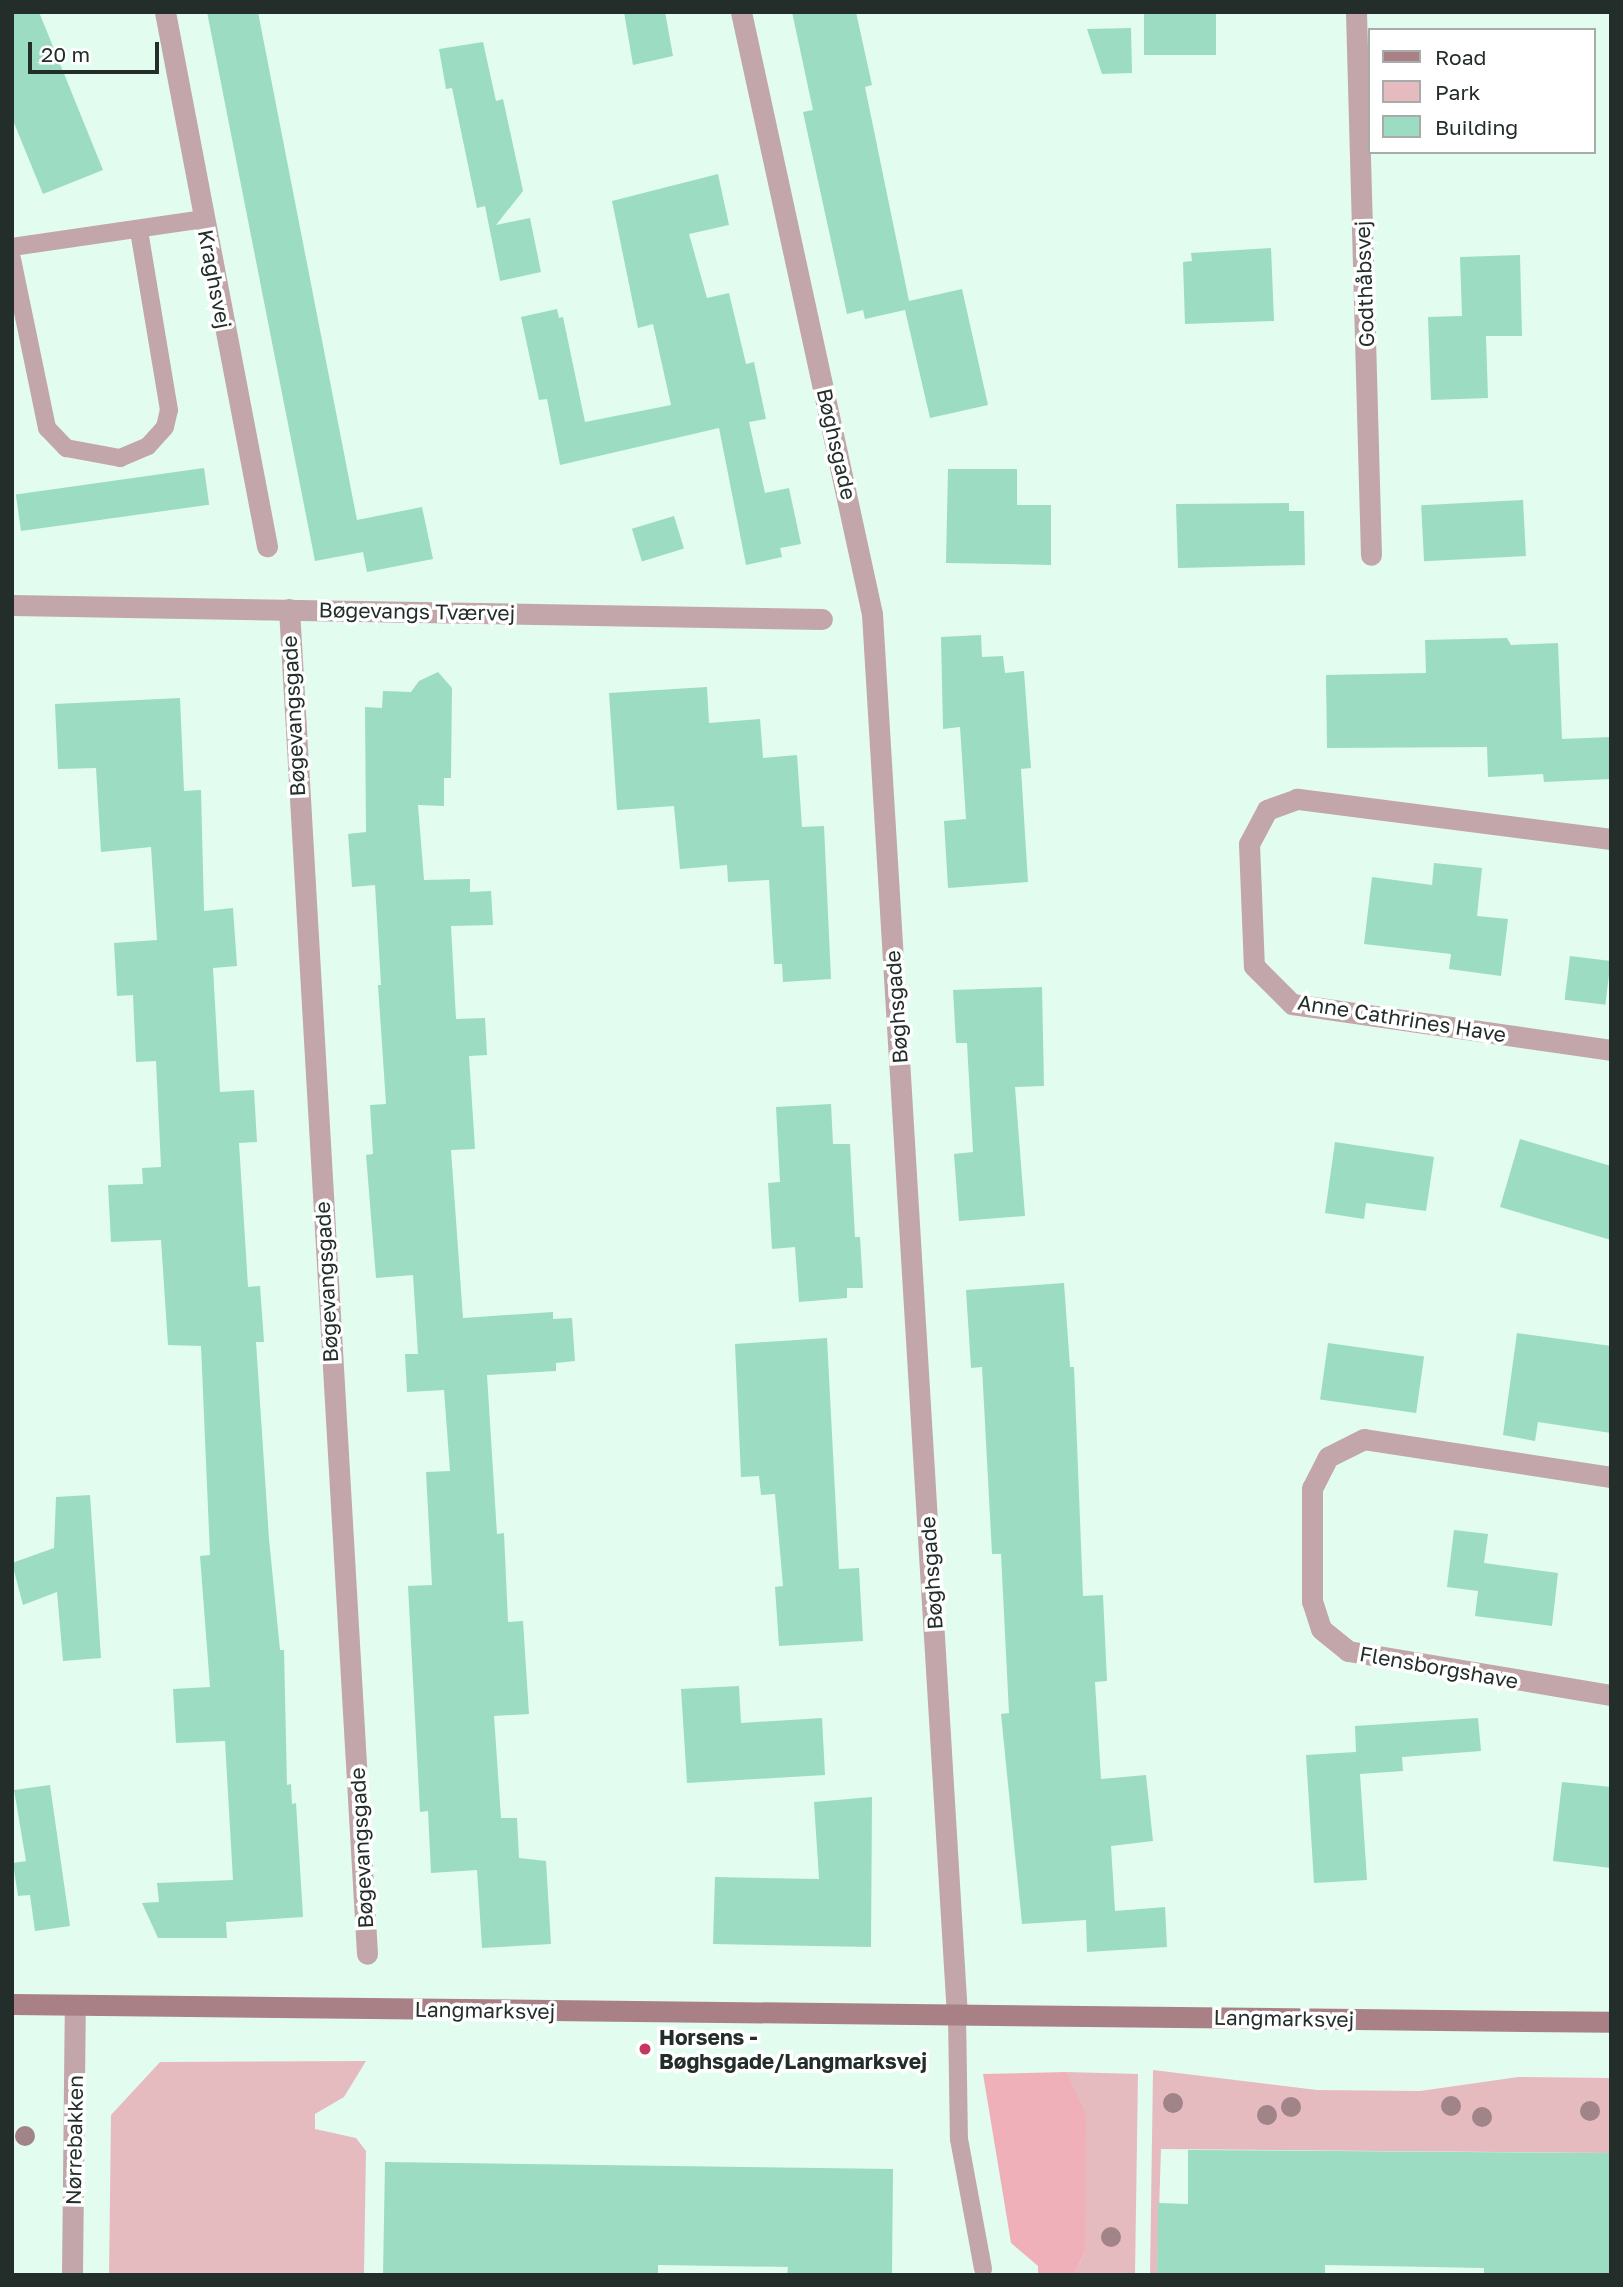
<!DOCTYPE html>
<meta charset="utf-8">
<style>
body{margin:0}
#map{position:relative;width:1623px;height:2287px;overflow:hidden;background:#e2fcf0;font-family:"Golos Text",sans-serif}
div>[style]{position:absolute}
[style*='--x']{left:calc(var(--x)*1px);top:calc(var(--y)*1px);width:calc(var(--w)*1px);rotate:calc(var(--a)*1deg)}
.green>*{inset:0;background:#e6bbc0}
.forest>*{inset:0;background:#efb0b9}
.building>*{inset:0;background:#9cdcc2;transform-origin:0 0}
.lane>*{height:18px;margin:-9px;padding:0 9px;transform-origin:9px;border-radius:9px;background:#c2a6a9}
.street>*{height:21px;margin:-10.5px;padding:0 10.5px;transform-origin:10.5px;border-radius:10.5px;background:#c2a6a9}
.secondary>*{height:21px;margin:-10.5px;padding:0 10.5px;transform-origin:10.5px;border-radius:10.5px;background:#a88085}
.trees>*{width:20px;height:20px;margin:-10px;border-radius:50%;background:#a18488}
.dots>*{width:19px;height:19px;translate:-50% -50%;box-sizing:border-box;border:4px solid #fff;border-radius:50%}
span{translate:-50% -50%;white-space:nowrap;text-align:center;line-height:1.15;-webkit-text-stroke:7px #fff;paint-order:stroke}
.street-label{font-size:21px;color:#232d29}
.poi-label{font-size:21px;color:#232d29;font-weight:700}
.left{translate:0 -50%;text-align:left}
.frame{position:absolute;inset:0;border:14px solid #232d29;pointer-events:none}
.legend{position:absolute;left:1368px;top:28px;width:228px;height:126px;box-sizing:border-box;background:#fff;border:2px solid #a7aba9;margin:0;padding:9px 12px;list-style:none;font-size:21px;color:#232d29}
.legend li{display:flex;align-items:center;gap:14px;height:35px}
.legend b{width:35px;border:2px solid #a7aba9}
.scale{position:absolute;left:28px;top:42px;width:131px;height:32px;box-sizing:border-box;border:4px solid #232d29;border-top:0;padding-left:9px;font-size:21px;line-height:24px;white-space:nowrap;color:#232d29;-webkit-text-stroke:5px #fff;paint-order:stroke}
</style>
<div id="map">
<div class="green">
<div style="clip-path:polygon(366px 2061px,344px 2097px,315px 2114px,315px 2129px,356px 2138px,366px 2151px,364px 2275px,109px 2275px,111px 2115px,160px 2062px)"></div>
<div style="clip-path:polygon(1153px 2070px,1317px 2090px,1420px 2091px,1518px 2077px,1611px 2078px,1611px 2153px,1161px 2149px,1157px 2275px,1150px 2275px)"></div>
<div style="clip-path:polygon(1066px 2072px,1138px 2074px,1135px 2275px,1074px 2275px,1085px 2252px)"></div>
</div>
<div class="forest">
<div style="clip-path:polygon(1066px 2072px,1086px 2114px,1085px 2252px,1074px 2275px,1038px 2275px,1038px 2266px,1011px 2243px,983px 2074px)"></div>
</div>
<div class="building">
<div style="clip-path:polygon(12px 12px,39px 12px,103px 170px,43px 194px,12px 118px)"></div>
<div style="clip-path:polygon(207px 12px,258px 12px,357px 520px,422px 507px,433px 559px,367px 572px,363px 552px,315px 561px)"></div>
<div style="clip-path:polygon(624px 12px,665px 12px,673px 56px,633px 65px)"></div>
<div style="clip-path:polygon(792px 12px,856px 12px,872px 85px,865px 87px,909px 301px,962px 289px,988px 405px,930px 418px,905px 310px,865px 319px,863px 310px,847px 314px,803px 112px,813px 110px)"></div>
<div style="left:1144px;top:12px;width:72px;height:43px"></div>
<div style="clip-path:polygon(1131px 28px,1132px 73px,1102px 74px,1087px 29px)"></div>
<div style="clip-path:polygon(483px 42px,496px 101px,503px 99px,523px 191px,496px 225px,530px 218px,541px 272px,500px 281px,485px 206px,477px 208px,452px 88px,446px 89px,439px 49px)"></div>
<div style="clip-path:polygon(718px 174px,729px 225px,689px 234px,707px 298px,729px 293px,746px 364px,754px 362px,766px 419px,749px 422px,765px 493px,789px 488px,801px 544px,780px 548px,782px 557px,746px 565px,719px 428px,560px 465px,547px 399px,539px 400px,521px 317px,557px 309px,559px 318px,563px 317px,585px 422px,671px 405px,653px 324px,638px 328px,612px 201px)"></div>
<div style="clip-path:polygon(1271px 248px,1274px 321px,1185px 324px,1183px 262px,1192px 261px,1191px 253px)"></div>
<div style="clip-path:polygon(1520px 255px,1522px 336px,1486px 336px,1488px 398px,1431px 400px,1428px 317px,1462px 316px,1460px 257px)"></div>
<div style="left:204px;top:468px;width:37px;height:190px;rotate:82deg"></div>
<div style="clip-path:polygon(948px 469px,1017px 469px,1017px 505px,1051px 505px,1051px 565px,946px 563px)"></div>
<div style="left:1523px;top:500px;width:56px;height:102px;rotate:87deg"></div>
<div style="clip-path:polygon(1289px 503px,1289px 511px,1304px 511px,1305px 565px,1178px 568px,1176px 504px)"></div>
<div style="left:674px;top:516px;width:34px;height:44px;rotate:73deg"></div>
<div style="clip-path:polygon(981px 635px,982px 657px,1003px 656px,1005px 673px,1024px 671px,1031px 768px,1021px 769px,1028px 882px,948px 888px,944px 821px,966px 819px,960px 727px,943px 729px,941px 637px)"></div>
<div style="clip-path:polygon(1507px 638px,1511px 645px,1558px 643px,1562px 739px,1611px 737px,1611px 779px,1544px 782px,1543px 774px,1488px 777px,1487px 747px,1327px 748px,1326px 675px,1426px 673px,1425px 640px)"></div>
<div style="clip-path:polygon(438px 672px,452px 688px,451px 778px,444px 778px,444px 806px,418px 805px,424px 880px,470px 879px,470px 892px,491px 891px,493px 925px,451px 926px,456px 1019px,485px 1018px,487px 1055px,469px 1056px,475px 1149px,451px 1150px,463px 1318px,553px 1312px,553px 1319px,572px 1318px,575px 1361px,556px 1363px,556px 1371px,487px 1375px,497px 1534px,504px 1533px,508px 1622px,523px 1621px,529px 1714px,494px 1716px,501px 1818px,517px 1818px,519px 1858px,546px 1861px,551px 1944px,482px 1948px,477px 1870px,431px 1873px,428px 1811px,420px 1812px,408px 1586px,432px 1585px,426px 1472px,450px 1471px,444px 1390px,407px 1392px,405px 1354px,418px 1354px,413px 1275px,376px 1278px,366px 1155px,373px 1154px,370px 1105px,386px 1104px,378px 985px,381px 985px,375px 885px,352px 887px,348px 834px,366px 832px,365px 707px,382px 708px,383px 691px,411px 692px,419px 681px)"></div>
<div style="clip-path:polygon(707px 687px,709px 723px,760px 719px,763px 758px,797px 755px,802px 827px,824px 826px,831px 979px,783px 982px,782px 964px,774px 964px,769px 880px,728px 882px,727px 865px,680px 869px,674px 806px,617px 810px,609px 693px)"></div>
<div style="clip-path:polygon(180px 698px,184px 791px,201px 790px,204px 911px,233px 908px,237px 966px,213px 968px,220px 1092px,254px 1090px,257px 1142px,239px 1143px,248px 1287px,260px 1286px,264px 1342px,256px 1342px,269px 1539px,280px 1650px,284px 1650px,287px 1785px,291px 1784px,292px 1804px,296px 1803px,303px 1917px,226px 1922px,227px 1938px,158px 1938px,142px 1903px,159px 1902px,157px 1883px,233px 1880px,225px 1741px,176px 1743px,173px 1689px,210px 1687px,200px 1556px,210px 1555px,201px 1346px,168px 1345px,161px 1240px,111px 1242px,108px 1185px,143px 1184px,142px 1168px,161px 1167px,156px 1061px,136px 1062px,133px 995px,117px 996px,114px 943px,157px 940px,151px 847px,101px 852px,96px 768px,58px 769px,55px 704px)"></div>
<div style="clip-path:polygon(1434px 863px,1482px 868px,1477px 916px,1508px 919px,1501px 976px,1449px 969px,1451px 954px,1364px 944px,1372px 877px,1432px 885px)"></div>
<div style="left:1570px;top:956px;width:41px;height:44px;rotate:7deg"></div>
<div style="clip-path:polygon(1042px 987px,1044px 1086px,1015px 1087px,1025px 1216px,959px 1221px,954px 1154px,973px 1152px,967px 1043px,956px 1043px,953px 990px)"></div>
<div style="clip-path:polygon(831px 1104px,833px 1144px,850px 1144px,855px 1237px,860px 1237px,863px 1288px,847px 1288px,847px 1298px,799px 1302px,795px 1247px,772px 1249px,768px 1183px,780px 1182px,776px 1107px)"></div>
<div style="clip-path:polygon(1520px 1139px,1611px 1166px,1611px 1240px,1500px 1207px)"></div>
<div style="clip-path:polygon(1335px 1142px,1434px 1157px,1426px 1211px,1366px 1203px,1364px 1219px,1325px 1213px)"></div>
<div style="clip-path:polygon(1064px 1283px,1070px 1367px,1074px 1367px,1083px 1596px,1103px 1595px,1107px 1681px,1095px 1682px,1101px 1779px,1146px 1775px,1153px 1841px,1111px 1846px,1115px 1911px,1165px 1907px,1167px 1947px,1087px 1952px,1086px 1920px,1022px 1924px,1001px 1714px,1009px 1713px,1001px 1554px,992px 1554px,982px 1367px,971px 1368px,966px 1290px)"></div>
<div style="clip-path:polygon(1517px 1333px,1611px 1346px,1611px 1433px,1538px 1422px,1535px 1441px,1503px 1435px)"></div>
<div style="clip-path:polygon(827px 1338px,839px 1569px,859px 1568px,863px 1641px,779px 1646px,775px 1587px,783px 1586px,775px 1494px,761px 1495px,759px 1476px,741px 1477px,735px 1344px)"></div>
<div style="left:1328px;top:1343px;width:97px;height:57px;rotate:8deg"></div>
<div style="clip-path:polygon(90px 1495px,101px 1658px,63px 1661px,57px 1592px,23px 1605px,12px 1563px,54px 1548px,56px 1497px)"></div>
<div style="clip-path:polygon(1454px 1530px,1488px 1534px,1484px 1563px,1558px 1573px,1552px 1626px,1475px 1616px,1478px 1591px,1447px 1587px)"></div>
<div style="clip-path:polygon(739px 1686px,741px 1723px,822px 1718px,825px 1775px,687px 1783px,681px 1689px)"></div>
<div style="clip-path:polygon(1478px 1718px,1481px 1751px,1402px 1757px,1403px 1771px,1360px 1774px,1367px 1880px,1314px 1883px,1306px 1755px,1356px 1752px,1355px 1726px)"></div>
<div style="clip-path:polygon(1562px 1782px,1611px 1787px,1611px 1868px,1553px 1861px)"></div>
<div style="clip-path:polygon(50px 1785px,70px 1926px,35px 1931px,30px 1895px,18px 1896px,13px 1863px,26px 1861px,14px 1790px)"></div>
<div style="clip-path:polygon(872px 1797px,871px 1947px,713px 1944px,715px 1877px,819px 1879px,814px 1802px)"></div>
<div style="clip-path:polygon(1188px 2150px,1611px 2153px,1611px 2275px,1484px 2275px,1484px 2268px,1325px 2265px,1325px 2275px,1157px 2275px,1158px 2203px,1188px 2204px)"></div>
<div style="clip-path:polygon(385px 2162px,893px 2169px,892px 2275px,787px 2275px,788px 2267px,658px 2265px,658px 2275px,383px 2275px)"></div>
</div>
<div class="lane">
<div style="--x:12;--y:247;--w:194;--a:-8.3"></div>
<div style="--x:12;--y:259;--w:173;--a:78.3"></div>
<div style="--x:47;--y:428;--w:28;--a:46"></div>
<div style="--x:66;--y:448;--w:55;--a:10.5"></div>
<div style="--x:120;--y:458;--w:30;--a:-23"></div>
<div style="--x:148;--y:446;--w:25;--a:-48"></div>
<div style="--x:165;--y:427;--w:17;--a:-77"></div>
<div style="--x:169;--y:410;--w:182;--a:-99.5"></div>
<div style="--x:957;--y:2015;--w:124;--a:89.1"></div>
<div style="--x:959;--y:2139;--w:132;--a:79.5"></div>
</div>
<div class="street">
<div style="--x:165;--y:12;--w:544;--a:79.19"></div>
<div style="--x:741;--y:12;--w:616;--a:77.72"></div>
<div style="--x:872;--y:614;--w:1404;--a:86.53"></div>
<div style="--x:1356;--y:12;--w:543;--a:88.42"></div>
<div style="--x:12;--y:605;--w:810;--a:0.99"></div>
<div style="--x:289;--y:609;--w:1347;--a:86.68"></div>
<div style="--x:1611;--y:839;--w:317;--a:-172.7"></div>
<div style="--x:1297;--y:799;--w:32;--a:160"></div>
<div style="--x:1267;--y:810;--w:38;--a:118"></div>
<div style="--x:1249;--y:844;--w:122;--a:87.7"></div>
<div style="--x:1254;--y:966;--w:54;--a:45"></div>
<div style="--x:1292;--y:1004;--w:322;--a:8.2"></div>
<div style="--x:1611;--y:1477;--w:250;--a:-171.3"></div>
<div style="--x:1364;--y:1439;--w:40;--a:153.4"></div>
<div style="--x:1328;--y:1457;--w:35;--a:117"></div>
<div style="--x:1312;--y:1488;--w:113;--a:90"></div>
<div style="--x:1312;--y:1601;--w:29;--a:72"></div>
<div style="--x:1321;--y:1629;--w:35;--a:39"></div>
<div style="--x:1348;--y:1651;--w:267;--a:9.5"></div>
<div style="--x:72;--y:2275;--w:270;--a:-89.4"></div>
</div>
<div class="secondary">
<div style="--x:12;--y:2004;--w:1599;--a:0.64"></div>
</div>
<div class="trees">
<div style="left:1173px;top:2103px"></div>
<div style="left:1451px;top:2106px"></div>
<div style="left:1291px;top:2107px"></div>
<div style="left:1590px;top:2111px"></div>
<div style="left:1267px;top:2115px"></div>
<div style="left:1482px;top:2117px"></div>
<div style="left:25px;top:2136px"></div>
<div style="left:1111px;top:2237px"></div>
</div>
<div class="dots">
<div style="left:645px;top:2049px;background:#c6375d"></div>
</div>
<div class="street-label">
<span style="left:215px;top:279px;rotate:79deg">Kraghsvej</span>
<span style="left:1364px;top:284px;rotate:-92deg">Godthåbsvej</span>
<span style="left:837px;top:444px;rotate:77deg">Bøghsgade</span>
<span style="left:417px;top:611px;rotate:1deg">Bøgevangs Tværvej</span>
<span style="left:293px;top:716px;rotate:-93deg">Bøgevangsgade</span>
<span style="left:896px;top:1007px;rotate:-94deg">Bøghsgade</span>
<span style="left:1402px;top:1018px;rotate:9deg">Anne Cathrines Have</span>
<span style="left:326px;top:1282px;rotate:-93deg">Bøgevangsgade</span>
<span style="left:931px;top:1573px;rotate:-94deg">Bøghsgade</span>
<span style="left:1439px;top:1667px;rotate:10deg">Flensborgshave</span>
<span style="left:361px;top:1848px;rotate:-93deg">Bøgevangsgade</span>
<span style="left:485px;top:2010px;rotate:1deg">Langmarksvej</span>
<span style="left:1284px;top:2018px;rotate:1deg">Langmarksvej</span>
<span style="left:74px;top:2140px;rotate:-89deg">Nørrebakken</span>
</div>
<div class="poi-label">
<span class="left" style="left:659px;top:2049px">Horsens -<br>Bøghsgade/Langmarksvej</span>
</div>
<div class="frame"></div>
<ul class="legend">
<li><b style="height:9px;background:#a88085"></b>Road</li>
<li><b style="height:19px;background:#e6bbc0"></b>Park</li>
<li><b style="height:19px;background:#9cdcc2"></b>Building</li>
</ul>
<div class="scale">20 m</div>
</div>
